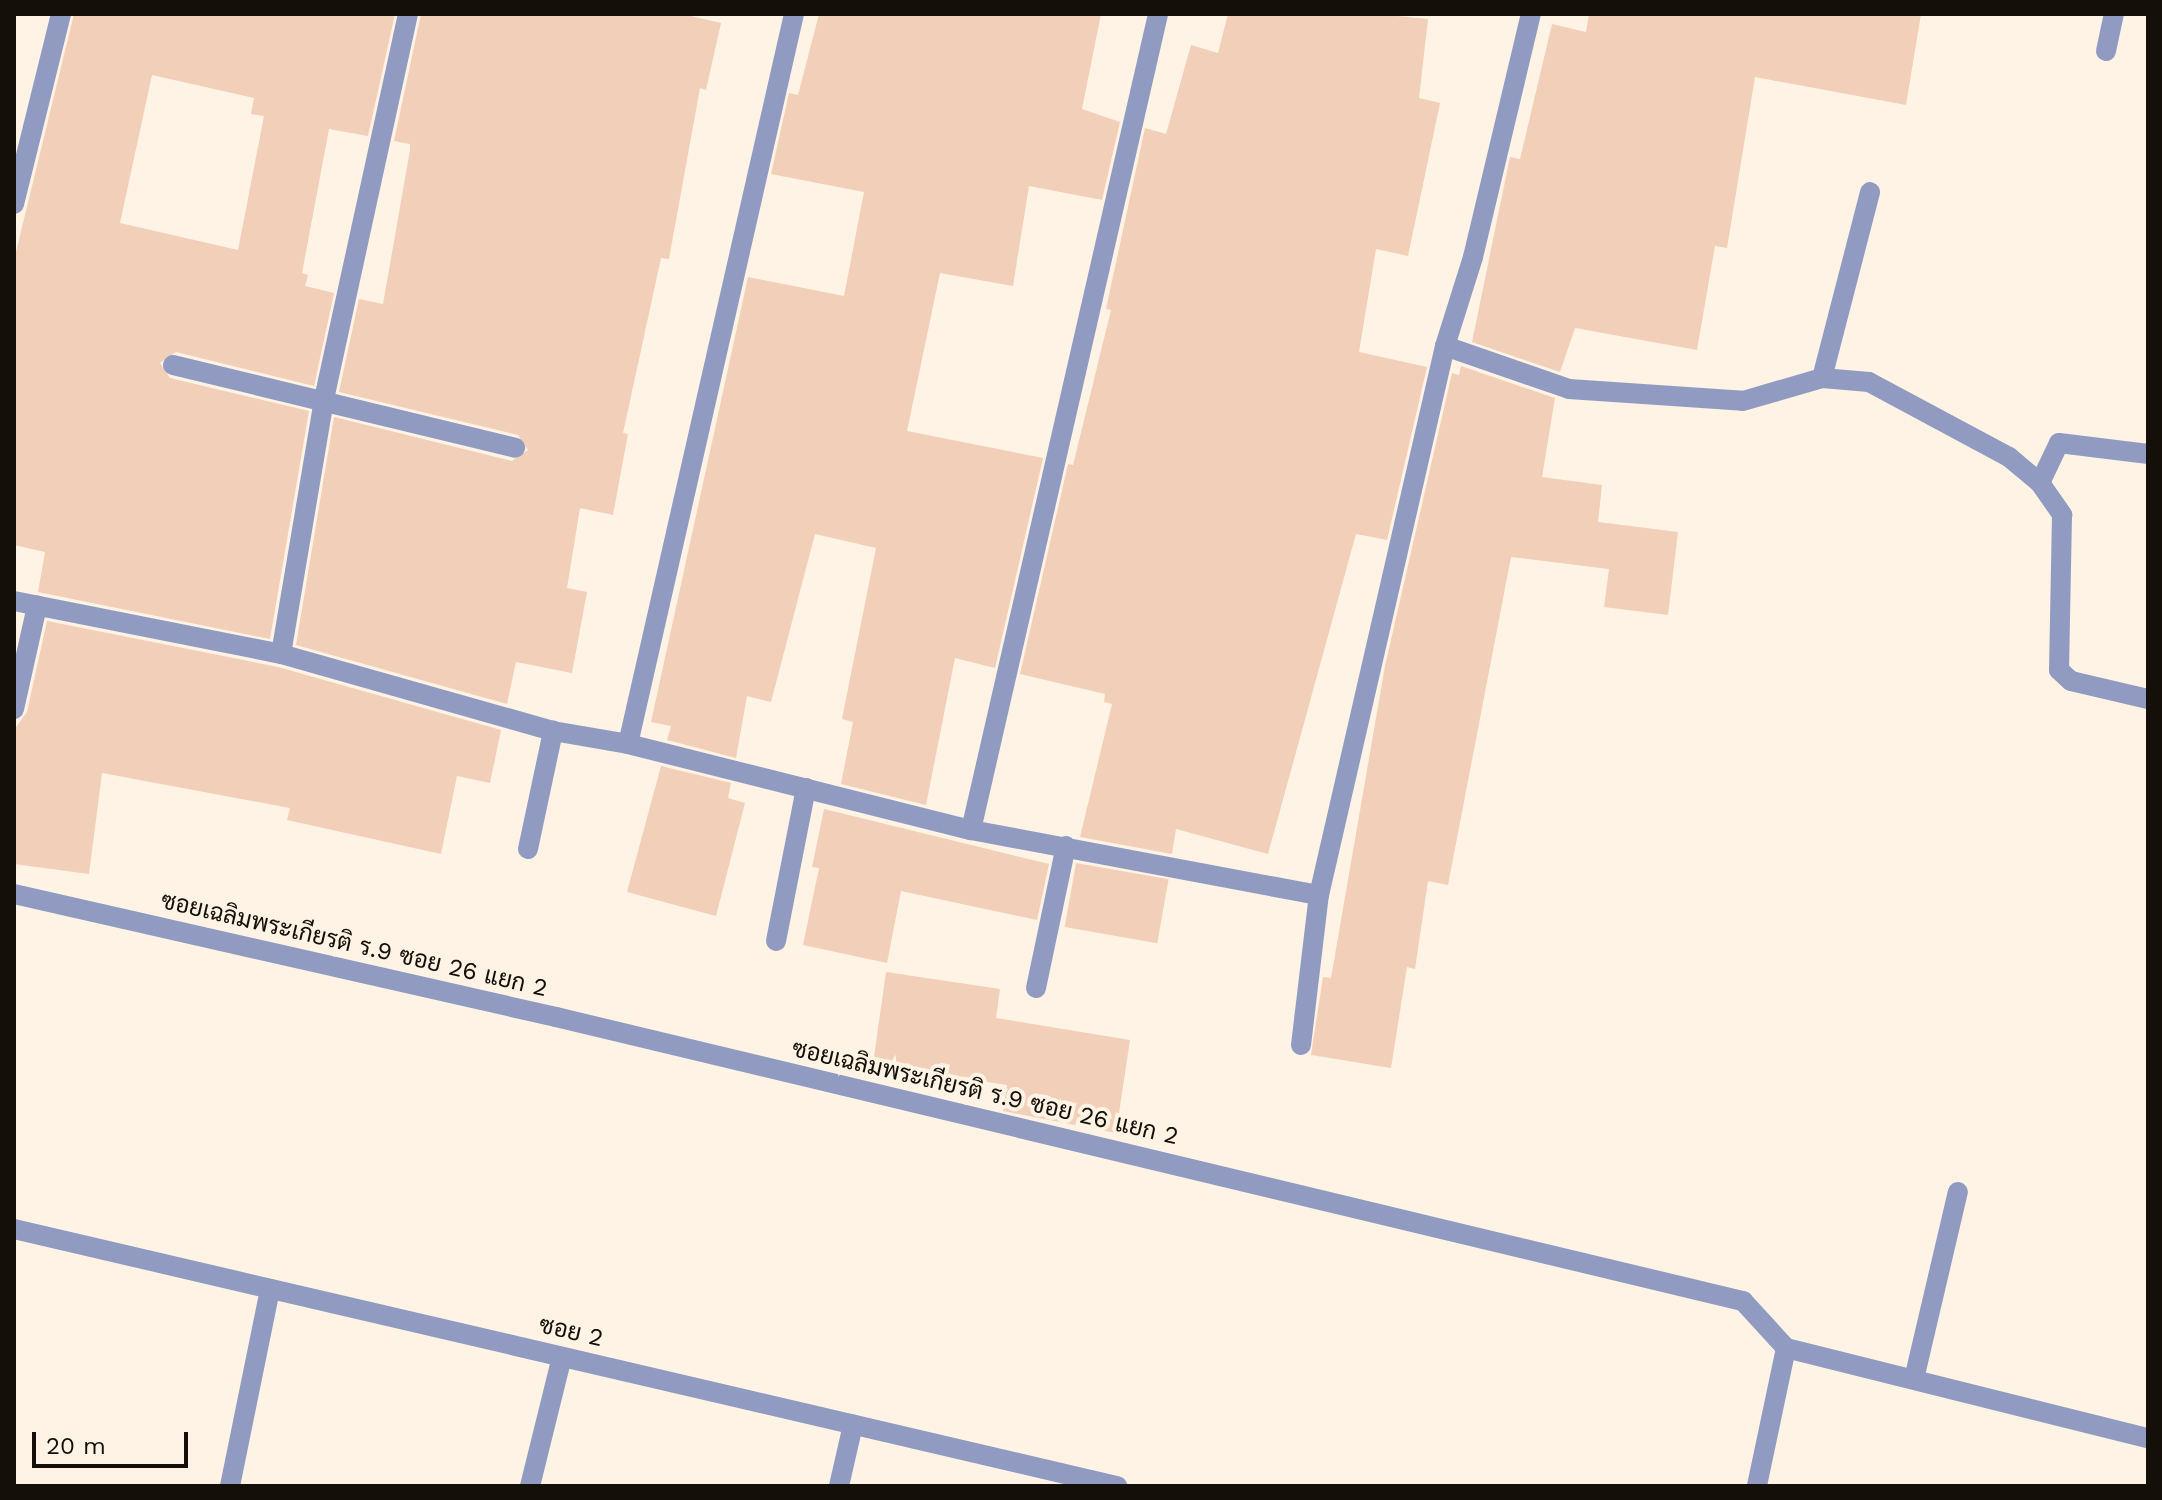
<!DOCTYPE html>
<meta charset="utf-8">
<style>
body{margin:0}
#map{position:relative;width:2162px;height:1500px;overflow:hidden;background:#fef3e4;font-family:"Work Sans",Sarabun,sans-serif}
div>[style]{position:absolute}
[style*='--x']{left:calc(var(--x)*1px);top:calc(var(--y)*1px);width:calc(var(--w)*1px);rotate:calc(var(--a)*1deg)}
.building>*{inset:0;background:#f2cfb8;transform-origin:0 0}
.lane>*{height:20px;margin:-10px;padding:0 10px;transform-origin:10px;border-radius:10px;background:#919bc1}
.street>*{height:20px;margin:-10px;padding:0 10px;transform-origin:10px;border-radius:10px;background:#919bc1}
span{translate:-50% -50%;white-space:nowrap;text-align:center;line-height:1.15;-webkit-text-stroke:8px #fef3e4;paint-order:stroke}
.street-label{font-size:24px;color:#140f09}
.frame{position:absolute;inset:0;border:16px solid #140f09;pointer-events:none}
.scale{position:absolute;left:32px;top:1432px;width:156px;height:36px;box-sizing:border-box;border:4px solid #140f09;border-top:0;padding-left:10px;font-size:24px;line-height:28px;white-space:nowrap;color:#140f09;-webkit-text-stroke:6px #fef3e4;paint-order:stroke}
</style>
<div id="map">
<div class="building">
<div style="clip-path:polygon(evenodd,74px 14px,395px 14px,368px 136px,329px 129px,302px 273px,308px 275px,305px 286px,334px 293px,314px 386px,176px 352px,160px 363px,170px 378px,309px 411px,270px 639px,38px 592px,45px 552px,14px 545px,14px 260px,74px 14px,152px 75px,254px 98px,251px 114px,264px 116px,238px 250px,120px 223px,152px 75px)"></div>
<div style="clip-path:polygon(421px 14px,682px 14px,721px 23px,706px 90px,700px 88px,669px 259px,661px 258px,623px 433px,628px 434px,613px 515px,580px 508px,567px 588px,587px 592px,572px 673px,516px 662px,507px 704px,296px 645px,334px 417px,512px 461px,528px 450px,518px 435px,339px 392px,359px 299px,383px 304px,410px 150px,410px 144px,394px 141px)"></div>
<div style="clip-path:polygon(819px 14px,1101px 14px,1082px 109px,1120px 122px,1102px 200px,1029px 186px,1013px 286px,940px 273px,907px 431px,1043px 458px,995px 668px,955px 658px,926px 805px,841px 784px,853px 722px,842px 719px,876px 548px,815px 534px,771px 702px,747px 696px,736px 758px,667px 740px,671px 726px,651px 722px,748px 277px,844px 296px,864px 192px,771px 174px,789px 93px,798px 95px)"></div>
<div style="clip-path:polygon(1228px 14px,1376px 14px,1428px 19px,1419px 98px,1440px 103px,1408px 256px,1376px 249px,1359px 352px,1427px 367px,1387px 540px,1356px 534px,1268px 854px,1176px 829px,1172px 854px,1080px 837px,1112px 704px,1104px 702px,1105px 694px,1020px 674px,1068px 464px,1073px 465px,1111px 310px,1106px 309px,1145px 128px,1166px 134px,1191px 45px,1218px 53px)"></div>
<div style="clip-path:polygon(1589px 14px,1921px 14px,1906px 105px,1755px 77px,1727px 248px,1715px 246px,1697px 350px,1575px 328px,1560px 372px,1472px 342px,1510px 157px,1520px 159px,1552px 24px,1586px 32px)"></div>
<div style="clip-path:polygon(1461px 366px,1555px 398px,1542px 477px,1602px 485px,1598px 522px,1678px 532px,1668px 615px,1604px 607px,1609px 569px,1511px 557px,1448px 885px,1428px 881px,1415px 969px,1407px 967px,1391px 1068px,1311px 1055px,1323px 977px,1331px 978px,1385px 666px,1452px 373px,1459px 375px)"></div>
<div style="clip-path:polygon(47px 621px,278px 667px,501px 730px,490px 783px,457px 776px,441px 854px,287px 820px,290px 808px,102px 773px,89px 874px,14px 864px,14px 730px,27px 712px)"></div>
<div style="clip-path:polygon(661px 766px,731px 783px,728px 798px,745px 803px,716px 916px,627px 892px)"></div>
<div style="clip-path:polygon(824px 809px,1049px 864px,1037px 920px,901px 891px,887px 963px,803px 945px,819px 868px,812px 867px)"></div>
<div style="left:1076px;top:863px;width:94px;height:65px;rotate:10deg"></div>
<div style="clip-path:polygon(886px 972px,1000px 989px,996px 1018px,1130px 1040px,1116px 1133px,1003px 1111px,1007px 1085px,873px 1064px)"></div>
</div>
<div class="lane">
<div style="--x:2040;--y:483;--w:44;--a:-64.6"></div>
<div style="--x:2059;--y:443;--w:90;--a:7"></div>
<div style="--x:1786;--y:1348;--w:373;--a:14"></div>
<div style="--x:1914;--y:1379;--w:192;--a:-76.8"></div>
</div>
<div class="street">
<div style="--x:2106;--y:51;--w:38;--a:-78"></div>
<div style="--x:14;--y:204;--w:196;--a:-76.1"></div>
<div style="--x:1445;--y:346;--w:131;--a:19.1"></div>
<div style="--x:1569;--y:389;--w:174;--a:3.9"></div>
<div style="--x:1743;--y:401;--w:82;--a:-16.2"></div>
<div style="--x:1822;--y:378;--w:47;--a:4.9"></div>
<div style="--x:1869;--y:382;--w:159;--a:28.2"></div>
<div style="--x:2009;--y:457;--w:40;--a:40"></div>
<div style="--x:2040;--y:483;--w:39;--a:55"></div>
<div style="--x:2062;--y:515;--w:155;--a:91.1"></div>
<div style="--x:2059;--y:670;--w:16;--a:43"></div>
<div style="--x:2071;--y:681;--w:79;--a:13.2"></div>
<div style="--x:173;--y:365;--w:352;--a:13.6"></div>
<div style="--x:1822;--y:378;--w:192;--a:-75.5"></div>
<div style="--x:14;--y:601;--w:272;--a:11.2"></div>
<div style="--x:281;--y:654;--w:283;--a:15.8"></div>
<div style="--x:553;--y:731;--w:76;--a:9.8"></div>
<div style="--x:628;--y:744;--w:354;--a:14.1"></div>
<div style="--x:971;--y:830;--w:354;--a:10.6"></div>
<div style="--x:281;--y:654;--w:259;--a:-80.4"></div>
<div style="--x:324;--y:399;--w:394;--a:-77.7"></div>
<div style="--x:14;--y:709;--w:106;--a:-77.4"></div>
<div style="--x:628;--y:744;--w:749;--a:-77.19"></div>
<div style="--x:971;--y:830;--w:837;--a:-77.09"></div>
<div style="--x:528;--y:849;--w:121;--a:-78"></div>
<div style="--x:14;--y:894;--w:556;--a:12.79"></div>
<div style="--x:556;--y:1017;--w:1221;--a:13.46"></div>
<div style="--x:1743;--y:1301;--w:64;--a:47.5"></div>
<div style="--x:1786;--y:1348;--w:141;--a:101.9"></div>
<div style="--x:776;--y:941;--w:156;--a:-78.9"></div>
<div style="--x:1036;--y:988;--w:145;--a:-78.1"></div>
<div style="--x:1301;--y:1045;--w:151;--a:-83.2"></div>
<div style="--x:1319;--y:895;--w:563;--a:-77.07"></div>
<div style="--x:1445;--y:346;--w:93;--a:-72.5"></div>
<div style="--x:1473;--y:257;--w:250;--a:-76.6"></div>
<div style="--x:14;--y:1229;--w:1133;--a:13.12"></div>
<div style="--x:230;--y:1486;--w:201;--a:-78.5"></div>
<div style="--x:530;--y:1486;--w:133;--a:-76.1"></div>
<div style="--x:839;--y:1486;--w:63;--a:-77.1"></div>
</div>
<div class="street-label">
<span style="left:354px;top:945px;rotate:13deg">ซอยเฉลิมพระเกียรติ ร.9 ซอย 26 แยก 2</span>
<span style="left:985px;top:1093px;rotate:13deg">ซอยเฉลิมพระเกียรติ ร.9 ซอย 26 แยก 2</span>
<span style="left:571px;top:1332px;rotate:13deg">ซอย 2</span>
</div>
<div class="frame"></div>
<div class="scale">20 m</div>
</div>
